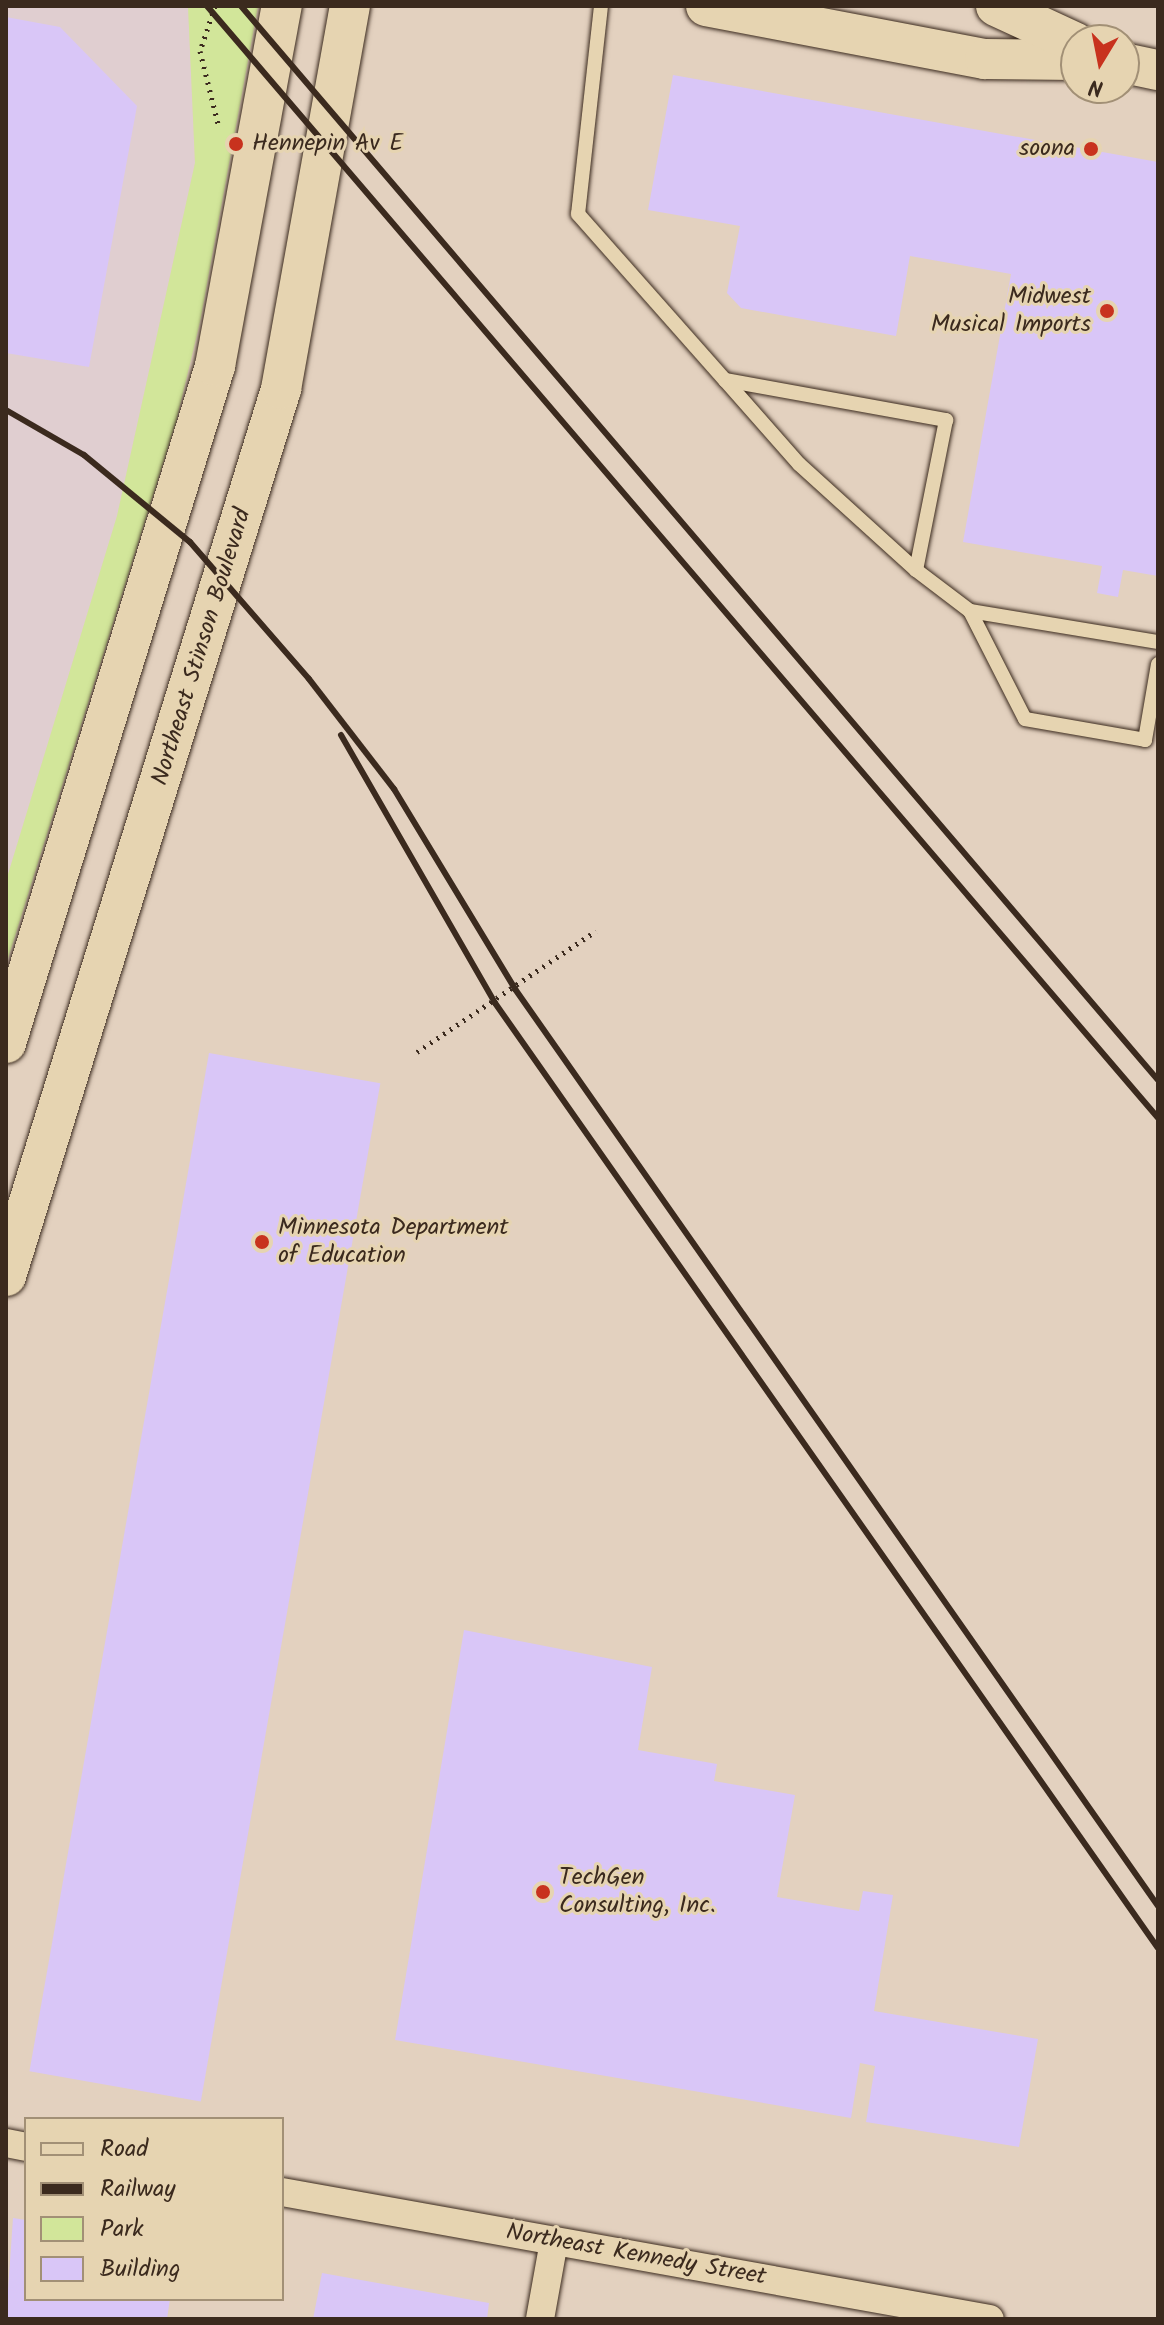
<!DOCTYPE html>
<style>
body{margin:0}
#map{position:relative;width:1164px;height:2325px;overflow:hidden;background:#e3d1bf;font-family:Kalam,sans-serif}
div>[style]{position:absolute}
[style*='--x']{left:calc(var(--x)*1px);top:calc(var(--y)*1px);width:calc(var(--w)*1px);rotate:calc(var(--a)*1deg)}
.built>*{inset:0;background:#e0ced0}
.green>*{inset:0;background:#d2e69a}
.building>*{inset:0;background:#d9c6f7;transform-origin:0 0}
.path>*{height:5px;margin-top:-2.5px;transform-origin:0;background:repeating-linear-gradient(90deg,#3b2a1e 0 2px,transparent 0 8px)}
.roads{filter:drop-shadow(0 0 2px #3b2a1e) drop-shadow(0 0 2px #3b2a1e)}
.lane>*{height:14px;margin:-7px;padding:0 7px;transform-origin:7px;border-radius:7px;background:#e6d4b1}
.street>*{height:28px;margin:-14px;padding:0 14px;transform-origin:14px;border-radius:14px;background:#e6d4b1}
.secondary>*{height:40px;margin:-20px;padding:0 20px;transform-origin:20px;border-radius:20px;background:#e6d4b1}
.rail>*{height:6px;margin:-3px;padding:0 3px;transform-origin:3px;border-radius:3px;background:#3b2a1e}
.dots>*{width:22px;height:22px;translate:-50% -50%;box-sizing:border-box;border:4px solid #e6d4b1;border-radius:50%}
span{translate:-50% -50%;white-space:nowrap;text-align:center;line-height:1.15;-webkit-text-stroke:6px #e6d4b1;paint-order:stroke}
.poi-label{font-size:24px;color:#3b2a1e}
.left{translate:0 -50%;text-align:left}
.right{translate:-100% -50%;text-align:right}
.street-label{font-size:24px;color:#3b2a1e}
.frame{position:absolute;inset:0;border:8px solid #3b2a1e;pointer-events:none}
.legend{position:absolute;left:24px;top:2117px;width:260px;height:184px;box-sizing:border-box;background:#e6d4b1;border:2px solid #a29076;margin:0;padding:10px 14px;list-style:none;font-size:24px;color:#3b2a1e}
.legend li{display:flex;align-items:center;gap:16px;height:40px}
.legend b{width:40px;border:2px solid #a29076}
.north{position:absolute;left:1060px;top:24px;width:80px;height:80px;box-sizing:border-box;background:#e6d4b1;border:2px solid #a29076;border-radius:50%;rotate:190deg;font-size:22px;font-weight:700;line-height:32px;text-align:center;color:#3b2a1e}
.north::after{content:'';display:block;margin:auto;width:28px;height:36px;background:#c8321e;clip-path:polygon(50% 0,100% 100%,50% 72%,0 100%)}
</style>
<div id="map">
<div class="built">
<div style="clip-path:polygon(6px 6px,188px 6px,195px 163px,117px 516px,6px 881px)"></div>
</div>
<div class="green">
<div style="clip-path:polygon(188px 6px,258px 6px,200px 322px,176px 422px,6px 965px,6px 881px,117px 516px,195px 163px)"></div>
</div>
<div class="building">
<div style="clip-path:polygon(6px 17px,60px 27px,137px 106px,89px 367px,6px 353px)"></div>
<div style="clip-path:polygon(673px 75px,1158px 162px,1158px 576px,1123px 570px,1118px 597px,1097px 593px,1102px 566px,963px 542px,1011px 274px,910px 256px,896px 336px,741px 308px,727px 293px,740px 226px,648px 210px)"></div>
<div style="left:209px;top:1053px;width:174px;height:1034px;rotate:10deg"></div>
<div style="clip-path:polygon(464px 1630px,652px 1667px,638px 1750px,717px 1764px,714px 1781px,795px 1795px,777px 1897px,859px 1911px,863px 1891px,893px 1895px,874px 2011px,1038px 2039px,1019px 2147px,866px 2122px,875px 2066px,860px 2063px,851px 2118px,395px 2040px)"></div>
<div style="clip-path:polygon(13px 2218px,26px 2220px,26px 2299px,170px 2299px,167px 2319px,6px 2319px)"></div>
<div style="clip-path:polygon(322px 2273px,489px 2303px,487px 2319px,313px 2319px)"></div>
</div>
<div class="path">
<div style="--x:215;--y:6;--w:47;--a:108.4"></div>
<div style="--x:200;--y:51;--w:79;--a:76.1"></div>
<div style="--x:417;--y:1052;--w:216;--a:-34.1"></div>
</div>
<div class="roads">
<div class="lane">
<div style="--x:601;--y:6;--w:209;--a:96.3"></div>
<div style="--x:578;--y:214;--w:222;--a:48.5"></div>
<div style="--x:725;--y:380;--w:225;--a:10.3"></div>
<div style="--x:946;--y:420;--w:153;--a:101.3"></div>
<div style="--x:916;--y:570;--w:68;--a:37.2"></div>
<div style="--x:970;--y:611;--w:191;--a:9.4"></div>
<div style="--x:725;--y:380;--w:112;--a:48.6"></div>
<div style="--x:799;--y:464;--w:158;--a:42.2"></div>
<div style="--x:970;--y:611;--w:121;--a:63"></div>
<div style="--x:1025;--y:719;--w:122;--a:9.9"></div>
<div style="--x:1145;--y:740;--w:77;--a:-80.3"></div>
</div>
<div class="street">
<div style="--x:6;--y:2143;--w:20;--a:11"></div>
<div style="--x:282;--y:2192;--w:719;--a:10.17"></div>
<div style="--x:540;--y:2319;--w:79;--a:-79.8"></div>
</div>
<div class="secondary">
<div style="--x:706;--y:6;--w:284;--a:10.8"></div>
<div style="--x:985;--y:59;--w:91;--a:0.6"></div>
<div style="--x:996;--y:6;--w:88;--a:24.8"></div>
<div style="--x:1124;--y:63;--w:35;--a:12"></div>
<div style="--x:6;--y:1043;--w:709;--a:-72.84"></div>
<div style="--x:215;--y:366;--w:366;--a:-79.5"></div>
<div style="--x:6;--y:1276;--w:929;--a:-72.77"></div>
<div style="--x:281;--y:389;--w:389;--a:-79.8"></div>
</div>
</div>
<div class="rail">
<div style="--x:207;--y:6;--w:1463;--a:49.46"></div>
<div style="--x:241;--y:6;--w:1412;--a:49.51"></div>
<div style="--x:6;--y:410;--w:90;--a:30"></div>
<div style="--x:84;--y:455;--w:137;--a:39.4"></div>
<div style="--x:190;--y:542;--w:181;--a:49"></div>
<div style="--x:309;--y:679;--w:139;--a:52.3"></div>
<div style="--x:394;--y:789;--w:234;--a:58.8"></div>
<div style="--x:515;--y:989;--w:1120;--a:54.96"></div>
<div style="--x:341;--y:735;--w:309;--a:60.1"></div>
<div style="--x:495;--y:1003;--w:1154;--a:54.95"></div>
</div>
<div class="dots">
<div style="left:236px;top:144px;background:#c8321e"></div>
<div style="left:1091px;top:149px;background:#c8321e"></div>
<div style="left:1107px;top:311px;background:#c8321e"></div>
<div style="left:262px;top:1242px;background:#c8321e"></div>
<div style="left:543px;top:1892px;background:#c8321e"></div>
</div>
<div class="poi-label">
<span class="left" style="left:252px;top:144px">Hennepin Av E</span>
<span class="right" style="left:1075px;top:149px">soona</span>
<span class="right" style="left:1091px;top:311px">Midwest<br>Musical Imports</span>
<span class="left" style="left:278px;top:1242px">Minnesota Department<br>of Education</span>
<span class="left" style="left:559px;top:1892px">TechGen<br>Consulting, Inc.</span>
</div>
<div class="street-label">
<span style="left:202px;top:647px;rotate:-73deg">Northeast Stinson Boulevard</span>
<span style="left:636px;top:2255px;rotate:10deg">Northeast Kennedy Street</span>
</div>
<div class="frame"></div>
<ul class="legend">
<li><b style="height:10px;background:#e6d4b1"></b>Road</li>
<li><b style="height:10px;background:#3b2a1e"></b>Railway</li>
<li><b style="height:22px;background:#d2e69a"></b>Park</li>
<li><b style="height:22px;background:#d9c6f7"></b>Building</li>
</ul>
<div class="north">N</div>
</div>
